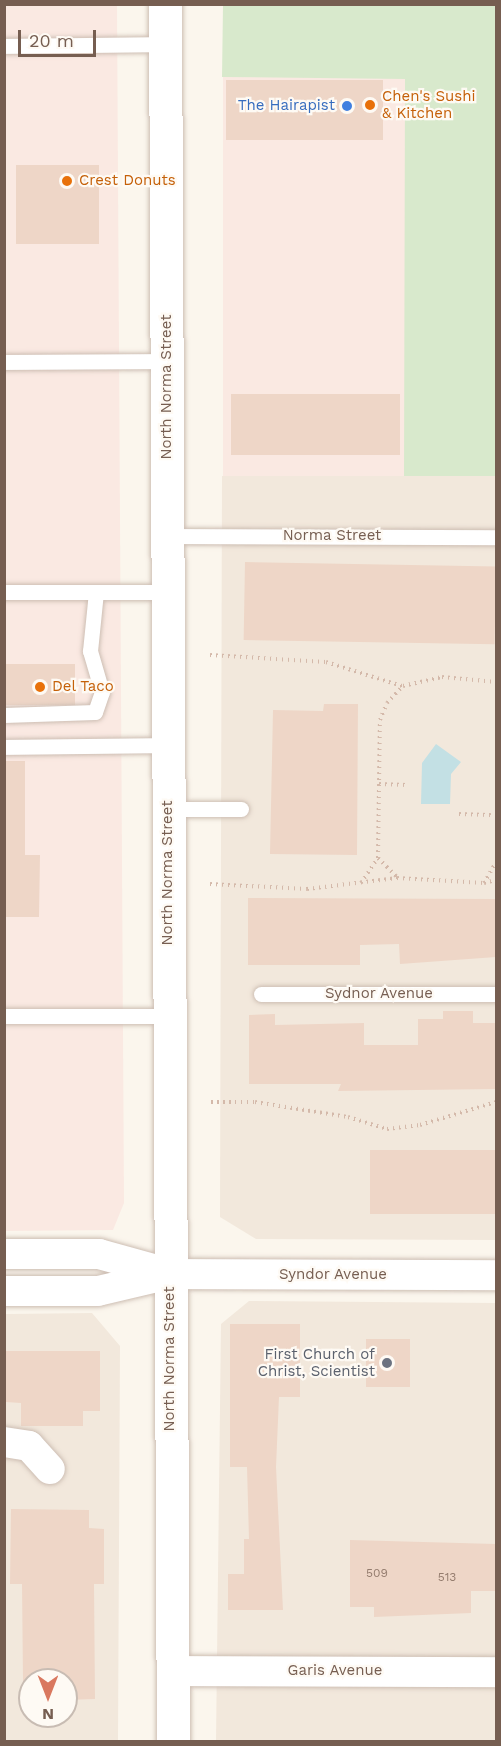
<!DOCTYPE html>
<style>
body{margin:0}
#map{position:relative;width:501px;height:1746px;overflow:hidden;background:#fbf6ed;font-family:"Work Sans",sans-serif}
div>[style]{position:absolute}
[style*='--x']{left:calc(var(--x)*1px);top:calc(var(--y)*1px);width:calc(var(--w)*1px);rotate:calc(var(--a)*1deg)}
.residential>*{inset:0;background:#f2e8dc}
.commercial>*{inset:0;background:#fae9e2;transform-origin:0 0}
.green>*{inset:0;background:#d8e9cc}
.water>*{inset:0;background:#c3e0e4}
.building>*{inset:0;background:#eed6c7;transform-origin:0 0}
.path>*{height:4px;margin-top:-2px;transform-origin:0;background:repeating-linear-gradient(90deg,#d4b9aa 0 1.5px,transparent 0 6px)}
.roads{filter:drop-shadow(0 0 2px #cdbeb3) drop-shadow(0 0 2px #cdbeb3)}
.service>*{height:15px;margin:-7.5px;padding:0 7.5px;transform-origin:7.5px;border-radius:7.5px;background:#fff}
.minor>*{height:30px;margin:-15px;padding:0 15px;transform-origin:15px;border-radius:15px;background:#fff}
.tertiary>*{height:33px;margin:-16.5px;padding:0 16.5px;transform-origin:16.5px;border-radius:16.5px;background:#fff}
.dots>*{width:16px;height:16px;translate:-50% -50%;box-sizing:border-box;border:3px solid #fefaf4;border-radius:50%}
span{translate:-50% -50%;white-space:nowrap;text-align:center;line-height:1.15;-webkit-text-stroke:4.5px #fefaf4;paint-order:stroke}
.number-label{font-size:12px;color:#947c6e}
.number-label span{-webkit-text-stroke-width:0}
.food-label{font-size:15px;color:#c56008}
.left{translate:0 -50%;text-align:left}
.shop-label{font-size:15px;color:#366cbe}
.right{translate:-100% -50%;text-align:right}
.street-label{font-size:15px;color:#765e51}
.worship-label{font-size:15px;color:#5b616d}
.frame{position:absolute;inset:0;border:6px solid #765e51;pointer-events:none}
.north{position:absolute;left:18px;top:1668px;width:60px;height:60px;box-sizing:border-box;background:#fefaf4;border:2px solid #c8bcb3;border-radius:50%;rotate:180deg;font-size:16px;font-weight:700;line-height:24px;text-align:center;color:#765e51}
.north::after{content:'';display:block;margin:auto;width:21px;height:27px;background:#d9785f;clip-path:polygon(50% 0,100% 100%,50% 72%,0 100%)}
.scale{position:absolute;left:18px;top:30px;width:78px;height:27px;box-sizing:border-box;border:3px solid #765e51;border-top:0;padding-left:8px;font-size:18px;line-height:21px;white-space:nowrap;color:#765e51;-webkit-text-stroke:4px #fefaf4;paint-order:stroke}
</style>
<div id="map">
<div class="residential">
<div style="clip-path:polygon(222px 476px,496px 476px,496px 1240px,256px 1239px,220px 1217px)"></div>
<div style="clip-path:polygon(249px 1301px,496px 1303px,496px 1741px,216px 1742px,221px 1324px)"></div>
<div style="clip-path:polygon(evenodd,92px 1313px,120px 1346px,118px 1741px,5px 1741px,4px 1314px,92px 1313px,30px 1680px,66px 1680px,66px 1716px,30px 1716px,30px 1680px)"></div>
</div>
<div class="commercial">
<div style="clip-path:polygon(5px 5px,117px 5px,124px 1203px,113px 1230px,5px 1231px)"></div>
<div style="left:223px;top:5px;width:273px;height:471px"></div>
</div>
<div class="green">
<div style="clip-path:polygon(223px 5px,496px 5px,496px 476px,404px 476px,405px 79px,222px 77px)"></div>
</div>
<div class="water">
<div style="clip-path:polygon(436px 744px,461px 762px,451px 774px,450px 804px,421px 804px,422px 763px)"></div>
</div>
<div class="building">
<div style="left:226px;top:80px;width:157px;height:60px"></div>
<div style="left:16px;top:165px;width:83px;height:79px"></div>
<div style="left:231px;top:394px;width:169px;height:61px"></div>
<div style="left:245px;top:562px;width:251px;height:78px;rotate:1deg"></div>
<div style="left:4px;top:664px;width:71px;height:41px"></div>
<div style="clip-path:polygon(324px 704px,358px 704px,357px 855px,270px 854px,273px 710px,323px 711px)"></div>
<div style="clip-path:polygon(4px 761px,25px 761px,25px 855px,40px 855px,39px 917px,4px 917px)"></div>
<div style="clip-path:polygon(248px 898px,496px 899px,496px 957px,400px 964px,399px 944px,360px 945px,360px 965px,248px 965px)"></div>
<div style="clip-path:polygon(443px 1011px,473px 1011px,473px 1023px,496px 1023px,496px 1089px,338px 1091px,341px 1084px,249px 1084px,249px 1015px,275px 1014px,275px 1025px,364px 1023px,364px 1045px,418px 1045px,418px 1019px,443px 1019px)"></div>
<div style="left:370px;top:1150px;width:126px;height:64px"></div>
<div style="clip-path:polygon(230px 1324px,300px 1324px,300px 1397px,279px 1397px,276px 1467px,283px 1610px,228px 1610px,228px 1574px,244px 1574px,244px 1539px,249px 1539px,247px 1467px,230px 1467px)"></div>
<div style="left:366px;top:1339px;width:44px;height:48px"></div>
<div style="clip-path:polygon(4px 1351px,100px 1351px,100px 1411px,83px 1411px,83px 1426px,21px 1426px,21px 1403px,6px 1402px)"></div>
<div style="clip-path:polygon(11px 1509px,89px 1510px,89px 1528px,104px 1529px,104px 1584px,94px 1584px,95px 1699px,66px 1700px,66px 1680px,23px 1681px,22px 1584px,10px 1584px)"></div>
<div style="clip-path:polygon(350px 1540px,496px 1544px,496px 1591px,471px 1591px,471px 1613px,374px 1617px,374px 1607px,350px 1607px)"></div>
</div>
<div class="path">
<div style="--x:210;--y:655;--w:116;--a:3.5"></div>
<div style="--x:326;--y:662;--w:80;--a:17.5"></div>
<div style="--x:379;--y:784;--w:28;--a:2"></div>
<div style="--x:459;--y:814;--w:37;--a:2"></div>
<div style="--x:378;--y:858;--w:138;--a:-89.2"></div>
<div style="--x:380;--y:720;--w:18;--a:-68"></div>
<div style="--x:387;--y:703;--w:23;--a:-47"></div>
<div style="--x:403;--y:686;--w:40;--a:-13"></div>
<div style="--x:442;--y:677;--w:54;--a:5.3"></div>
<div style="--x:361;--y:883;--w:30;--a:-56"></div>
<div style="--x:378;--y:858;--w:27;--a:45"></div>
<div style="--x:484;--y:883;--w:12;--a:-14"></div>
<div style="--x:210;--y:884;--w:97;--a:3"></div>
<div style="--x:307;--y:889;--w:91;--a:-7"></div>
<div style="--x:397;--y:878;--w:87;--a:3.3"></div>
<div style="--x:484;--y:883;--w:24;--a:-60"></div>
<div style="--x:211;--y:1102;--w:44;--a:0"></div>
<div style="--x:255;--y:1102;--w:94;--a:9.2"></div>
<div style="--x:348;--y:1117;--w:41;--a:17.1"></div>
<div style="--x:387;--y:1129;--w:33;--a:-7"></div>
<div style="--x:420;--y:1125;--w:79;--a:-16.8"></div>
</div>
<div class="roads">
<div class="service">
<div style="--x:4;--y:46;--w:163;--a:-0.7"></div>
<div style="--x:4;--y:362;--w:164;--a:-0.3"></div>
<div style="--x:168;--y:536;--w:328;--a:0.2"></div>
<div style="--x:4;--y:592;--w:166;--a:0"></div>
<div style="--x:4;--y:715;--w:91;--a:-1.9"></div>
<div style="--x:95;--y:712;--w:21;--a:-71"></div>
<div style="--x:102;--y:692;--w:43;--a:-106.3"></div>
<div style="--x:90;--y:651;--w:59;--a:-84.2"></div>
<div style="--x:4;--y:747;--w:163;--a:-0.7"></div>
<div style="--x:168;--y:809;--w:73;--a:0"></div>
<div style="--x:261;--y:994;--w:235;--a:0"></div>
<div style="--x:4;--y:1016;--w:165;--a:0"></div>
</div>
<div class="minor">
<div style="--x:4;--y:1254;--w:95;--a:0"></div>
<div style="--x:99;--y:1254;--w:72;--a:15.4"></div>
<div style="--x:4;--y:1291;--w:94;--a:0"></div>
<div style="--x:98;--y:1291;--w:74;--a:-13.3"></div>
<div style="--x:170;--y:1274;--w:326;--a:0.2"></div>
<div style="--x:4;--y:1442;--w:25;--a:9"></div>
<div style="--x:29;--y:1446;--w:31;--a:48"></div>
<div style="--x:173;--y:1671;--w:323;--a:0.2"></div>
</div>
<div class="tertiary">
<div style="--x:165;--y:4;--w:1738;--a:89.74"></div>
</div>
</div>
<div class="dots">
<div style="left:370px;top:105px;background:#e8710a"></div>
<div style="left:347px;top:106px;background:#3f7fe0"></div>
<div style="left:67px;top:181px;background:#e8710a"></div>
<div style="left:40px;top:687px;background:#e8710a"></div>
<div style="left:387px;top:1363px;background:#6b7280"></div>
</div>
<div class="number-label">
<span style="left:377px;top:1574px">509</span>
<span style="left:447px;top:1578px">513</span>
</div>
<div class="food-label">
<span class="left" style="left:382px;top:105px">Chen's Sushi<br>&amp; Kitchen</span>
<span class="left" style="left:79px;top:181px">Crest Donuts</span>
<span class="left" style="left:52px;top:687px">Del Taco</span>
</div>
<div class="shop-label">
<span class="right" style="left:335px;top:106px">The Hairapist</span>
</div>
<div class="street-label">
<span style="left:167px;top:387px;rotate:-90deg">North Norma Street</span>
<span style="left:332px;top:536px">Norma Street</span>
<span style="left:168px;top:873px;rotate:-90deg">North Norma Street</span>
<span style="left:379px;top:994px">Sydnor Avenue</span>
<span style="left:333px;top:1275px">Syndor Avenue</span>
<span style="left:170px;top:1359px;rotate:-90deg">North Norma Street</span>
<span style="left:335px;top:1671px">Garis Avenue</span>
</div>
<div class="worship-label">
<span class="right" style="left:375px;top:1363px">First Church of<br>Christ, Scientist</span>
</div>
<div class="frame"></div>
<div class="north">N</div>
<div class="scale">20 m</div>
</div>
